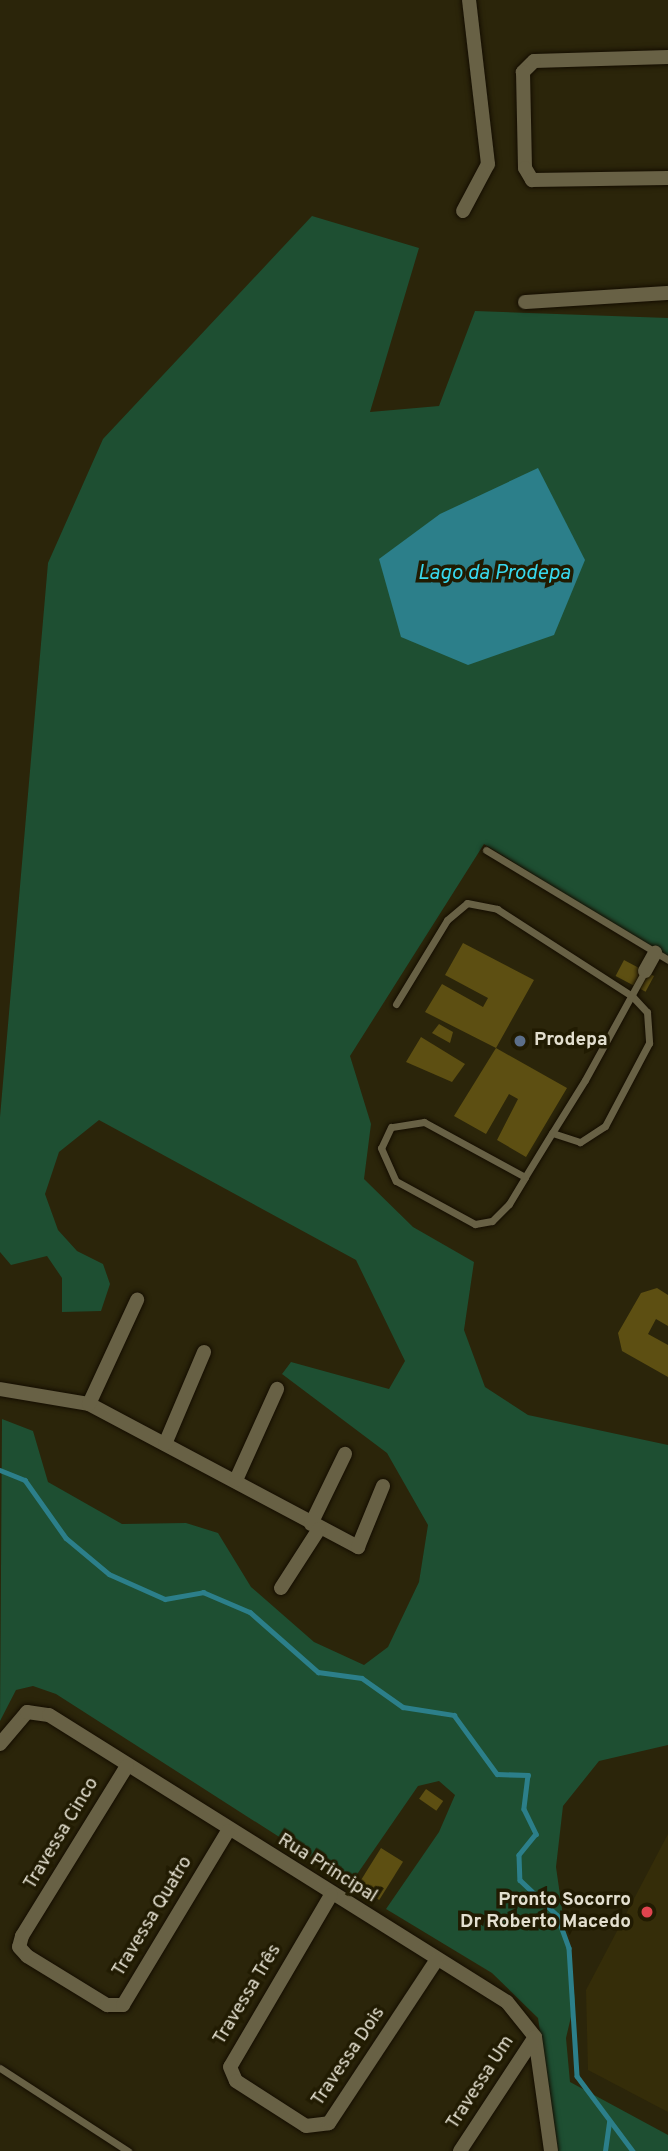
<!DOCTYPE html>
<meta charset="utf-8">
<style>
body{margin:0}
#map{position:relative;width:668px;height:2151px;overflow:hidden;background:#2b250a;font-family:Overpass,sans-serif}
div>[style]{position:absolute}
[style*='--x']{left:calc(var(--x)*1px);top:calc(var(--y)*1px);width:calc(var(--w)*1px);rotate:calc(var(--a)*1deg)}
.built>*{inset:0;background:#352d09}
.green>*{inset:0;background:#1e4f32}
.water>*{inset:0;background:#2c7f8a}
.stream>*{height:4.5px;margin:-2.25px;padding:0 2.25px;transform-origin:2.25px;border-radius:2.25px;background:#2c7f8a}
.building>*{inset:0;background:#5d4f12;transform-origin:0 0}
.roads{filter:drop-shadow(0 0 2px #140d00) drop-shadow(0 0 2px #140d00)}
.service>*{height:7px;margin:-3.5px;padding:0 3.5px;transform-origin:3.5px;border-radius:3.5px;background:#686145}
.minor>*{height:14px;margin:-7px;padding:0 7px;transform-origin:7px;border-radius:7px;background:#686145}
.dots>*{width:19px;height:19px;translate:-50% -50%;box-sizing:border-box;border:4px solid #211b02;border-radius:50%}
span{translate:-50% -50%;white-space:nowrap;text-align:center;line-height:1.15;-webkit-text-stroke:7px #211b02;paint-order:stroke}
.poi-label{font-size:19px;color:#e3dfcf;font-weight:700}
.left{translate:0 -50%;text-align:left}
.right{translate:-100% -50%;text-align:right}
.street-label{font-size:19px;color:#e3dfcf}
.water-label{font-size:21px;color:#38d9ee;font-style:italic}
</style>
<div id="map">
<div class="built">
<div style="clip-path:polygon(668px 1834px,668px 2112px,588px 2070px,586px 1990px)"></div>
</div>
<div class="green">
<div style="clip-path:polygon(312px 216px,419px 248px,370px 412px,439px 406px,475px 311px,668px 318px,668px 958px,484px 844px,350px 1056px,371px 1124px,364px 1179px,413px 1227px,474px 1262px,464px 1330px,485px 1387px,528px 1415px,668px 1445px,668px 1745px,599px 1761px,563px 1806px,556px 1867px,575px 2000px,566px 2038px,570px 2082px,668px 2135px,668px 2151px,558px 2151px,538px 2018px,492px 1973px,386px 1909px,439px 1832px,455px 1795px,439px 1781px,418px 1786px,351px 1883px,56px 1694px,33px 1686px,16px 1690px,0 1721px,2px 1419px,33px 1431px,48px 1482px,122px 1524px,186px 1523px,218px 1533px,251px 1587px,314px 1642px,364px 1665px,388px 1647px,419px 1582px,428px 1525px,387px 1453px,282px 1374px,291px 1362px,389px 1389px,405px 1361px,356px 1260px,99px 1120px,59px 1152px,45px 1194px,58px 1230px,77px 1251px,103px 1264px,110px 1284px,101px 1311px,62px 1312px,62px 1278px,47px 1256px,11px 1265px,0 1252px,0 1117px,48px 563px,103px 439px)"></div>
</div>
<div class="water">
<div style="clip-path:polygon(538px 468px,585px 560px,554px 635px,468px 665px,401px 637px,379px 559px,440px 514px)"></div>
</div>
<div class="stream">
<div style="--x:0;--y:1470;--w:27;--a:22"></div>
<div style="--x:25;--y:1480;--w:71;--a:54.7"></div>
<div style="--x:66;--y:1538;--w:56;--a:39.9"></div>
<div style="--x:109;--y:1574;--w:61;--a:24.1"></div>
<div style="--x:165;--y:1599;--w:39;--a:-10"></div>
<div style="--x:203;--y:1592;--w:51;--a:23.1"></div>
<div style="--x:250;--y:1612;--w:91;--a:41.4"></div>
<div style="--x:318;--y:1672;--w:44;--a:7.8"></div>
<div style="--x:362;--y:1678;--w:50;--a:35.3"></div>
<div style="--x:403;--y:1707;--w:52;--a:8.9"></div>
<div style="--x:454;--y:1715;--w:73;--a:53.9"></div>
<div style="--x:497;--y:1774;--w:31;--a:2"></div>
<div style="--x:528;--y:1775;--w:34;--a:97"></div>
<div style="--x:524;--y:1809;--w:28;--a:64"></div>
<div style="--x:536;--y:1834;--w:27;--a:129"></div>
<div style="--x:519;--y:1855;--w:25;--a:88"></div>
<div style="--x:520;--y:1880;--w:51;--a:43.4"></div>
<div style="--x:557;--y:1915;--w:35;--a:70"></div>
<div style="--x:569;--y:1948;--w:128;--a:86.4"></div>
<div style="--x:577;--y:2076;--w:94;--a:53.3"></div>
<div style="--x:605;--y:2151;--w:30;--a:-82"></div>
</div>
<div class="building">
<div style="clip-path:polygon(463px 943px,534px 980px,496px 1048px,425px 1012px,442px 984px,483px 1007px,488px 998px,445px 975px)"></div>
<div style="left:624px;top:960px;width:34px;height:18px;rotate:28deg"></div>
<div style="clip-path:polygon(439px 1024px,453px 1032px,450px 1043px,432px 1033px)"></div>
<div style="clip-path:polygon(421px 1037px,465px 1064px,452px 1082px,406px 1062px)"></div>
<div style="clip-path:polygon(496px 1048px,567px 1088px,526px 1157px,497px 1140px,518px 1099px,509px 1094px,486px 1134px,454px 1116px)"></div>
<div style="clip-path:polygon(657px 1288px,668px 1295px,668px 1326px,656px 1319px,648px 1334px,668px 1345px,668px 1377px,622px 1351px,618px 1333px,641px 1293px)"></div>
<div style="left:426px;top:1789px;width:21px;height:12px;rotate:35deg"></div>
<div style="left:381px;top:1848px;width:26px;height:45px;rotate:32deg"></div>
</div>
<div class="roads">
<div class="service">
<div style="--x:486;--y:850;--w:213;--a:31.1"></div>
<div style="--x:396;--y:1004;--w:98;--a:-58.7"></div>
<div style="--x:447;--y:920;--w:26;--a:-40"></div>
<div style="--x:467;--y:903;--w:31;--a:11"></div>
<div style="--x:497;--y:909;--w:161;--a:32.8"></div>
<div style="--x:632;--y:996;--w:22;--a:47"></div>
<div style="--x:647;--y:1012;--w:31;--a:86"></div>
<div style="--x:649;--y:1043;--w:94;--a:117.9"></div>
<div style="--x:605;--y:1126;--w:30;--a:147"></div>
<div style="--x:580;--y:1142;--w:29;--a:-162"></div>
<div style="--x:525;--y:1177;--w:115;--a:-151.4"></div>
<div style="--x:424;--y:1122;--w:33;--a:171"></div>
<div style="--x:391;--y:1127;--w:23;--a:115"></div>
<div style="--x:381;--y:1148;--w:36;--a:66"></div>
<div style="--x:396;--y:1181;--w:90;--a:28.6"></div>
<div style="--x:475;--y:1224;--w:17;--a:-10"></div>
<div style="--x:492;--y:1221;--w:24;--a:-45"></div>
<div style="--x:509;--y:1204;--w:31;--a:-59"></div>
<div style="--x:525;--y:1177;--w:52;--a:-58.5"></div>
<div style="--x:552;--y:1133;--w:62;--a:-58.1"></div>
<div style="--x:585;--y:1080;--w:124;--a:-61.2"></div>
<div style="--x:0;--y:2068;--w:153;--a:33"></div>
</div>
<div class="minor">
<div style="--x:668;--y:57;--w:134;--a:178.3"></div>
<div style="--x:534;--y:61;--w:16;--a:135"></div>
<div style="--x:523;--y:72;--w:96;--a:88.8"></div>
<div style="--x:525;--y:168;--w:14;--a:60"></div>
<div style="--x:532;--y:180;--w:136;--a:-0.8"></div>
<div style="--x:463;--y:211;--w:53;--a:-62"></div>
<div style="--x:488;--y:164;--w:165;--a:-96.6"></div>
<div style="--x:525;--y:302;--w:143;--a:-3.6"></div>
<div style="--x:645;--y:971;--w:21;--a:-61"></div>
<div style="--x:0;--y:1389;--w:90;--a:9.6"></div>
<div style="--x:89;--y:1404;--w:305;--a:28"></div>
<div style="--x:358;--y:1547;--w:66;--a:-67.7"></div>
<div style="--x:89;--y:1404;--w:115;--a:-65.2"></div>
<div style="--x:165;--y:1444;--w:100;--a:-67"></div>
<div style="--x:236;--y:1480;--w:100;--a:-65.7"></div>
<div style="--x:311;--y:1524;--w:78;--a:-64.1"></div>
<div style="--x:281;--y:1588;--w:70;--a:-57.2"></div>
<div style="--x:0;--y:1744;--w:42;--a:-49.8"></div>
<div style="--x:27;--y:1712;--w:22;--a:8"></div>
<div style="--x:49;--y:1715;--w:540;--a:32.07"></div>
<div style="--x:507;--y:2002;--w:45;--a:51.3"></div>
<div style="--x:535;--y:2037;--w:115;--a:82"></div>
<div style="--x:127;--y:1766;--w:200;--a:121.7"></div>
<div style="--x:22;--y:1936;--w:11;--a:105"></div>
<div style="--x:19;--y:1947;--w:12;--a:48"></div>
<div style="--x:27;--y:1956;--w:94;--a:31.5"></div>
<div style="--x:107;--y:2005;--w:16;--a:0"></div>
<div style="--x:123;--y:2005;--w:203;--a:-58.9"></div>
<div style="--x:331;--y:1895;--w:199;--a:120.4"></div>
<div style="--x:230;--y:2067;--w:15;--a:67"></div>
<div style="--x:236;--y:2081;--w:83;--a:32.7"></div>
<div style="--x:306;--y:2126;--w:23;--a:-7"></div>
<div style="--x:329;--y:2123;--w:196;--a:-56.6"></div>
<div style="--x:460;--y:2151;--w:136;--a:-56.7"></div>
</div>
</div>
<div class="dots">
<div style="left:520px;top:1041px;background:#5c6f8a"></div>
<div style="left:647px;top:1912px;background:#e0444e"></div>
</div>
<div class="poi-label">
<span class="left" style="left:534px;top:1041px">Prodepa</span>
<span class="right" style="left:631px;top:1912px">Pronto Socorro<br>Dr Roberto Macedo</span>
</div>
<div class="street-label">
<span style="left:62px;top:1834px;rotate:-59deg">Travessa Cinco</span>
<span style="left:327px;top:1869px;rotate:32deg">Rua Principal</span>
<span style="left:153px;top:1917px;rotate:-59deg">Travessa Quatro</span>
<span style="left:248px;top:1995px;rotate:-59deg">Travessa Três</span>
<span style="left:349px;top:2057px;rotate:-56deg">Travessa Dois</span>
<span style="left:481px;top:2083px;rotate:-57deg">Travessa Um</span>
</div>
<div class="water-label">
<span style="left:494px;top:574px">Lago da Prodepa</span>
</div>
</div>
